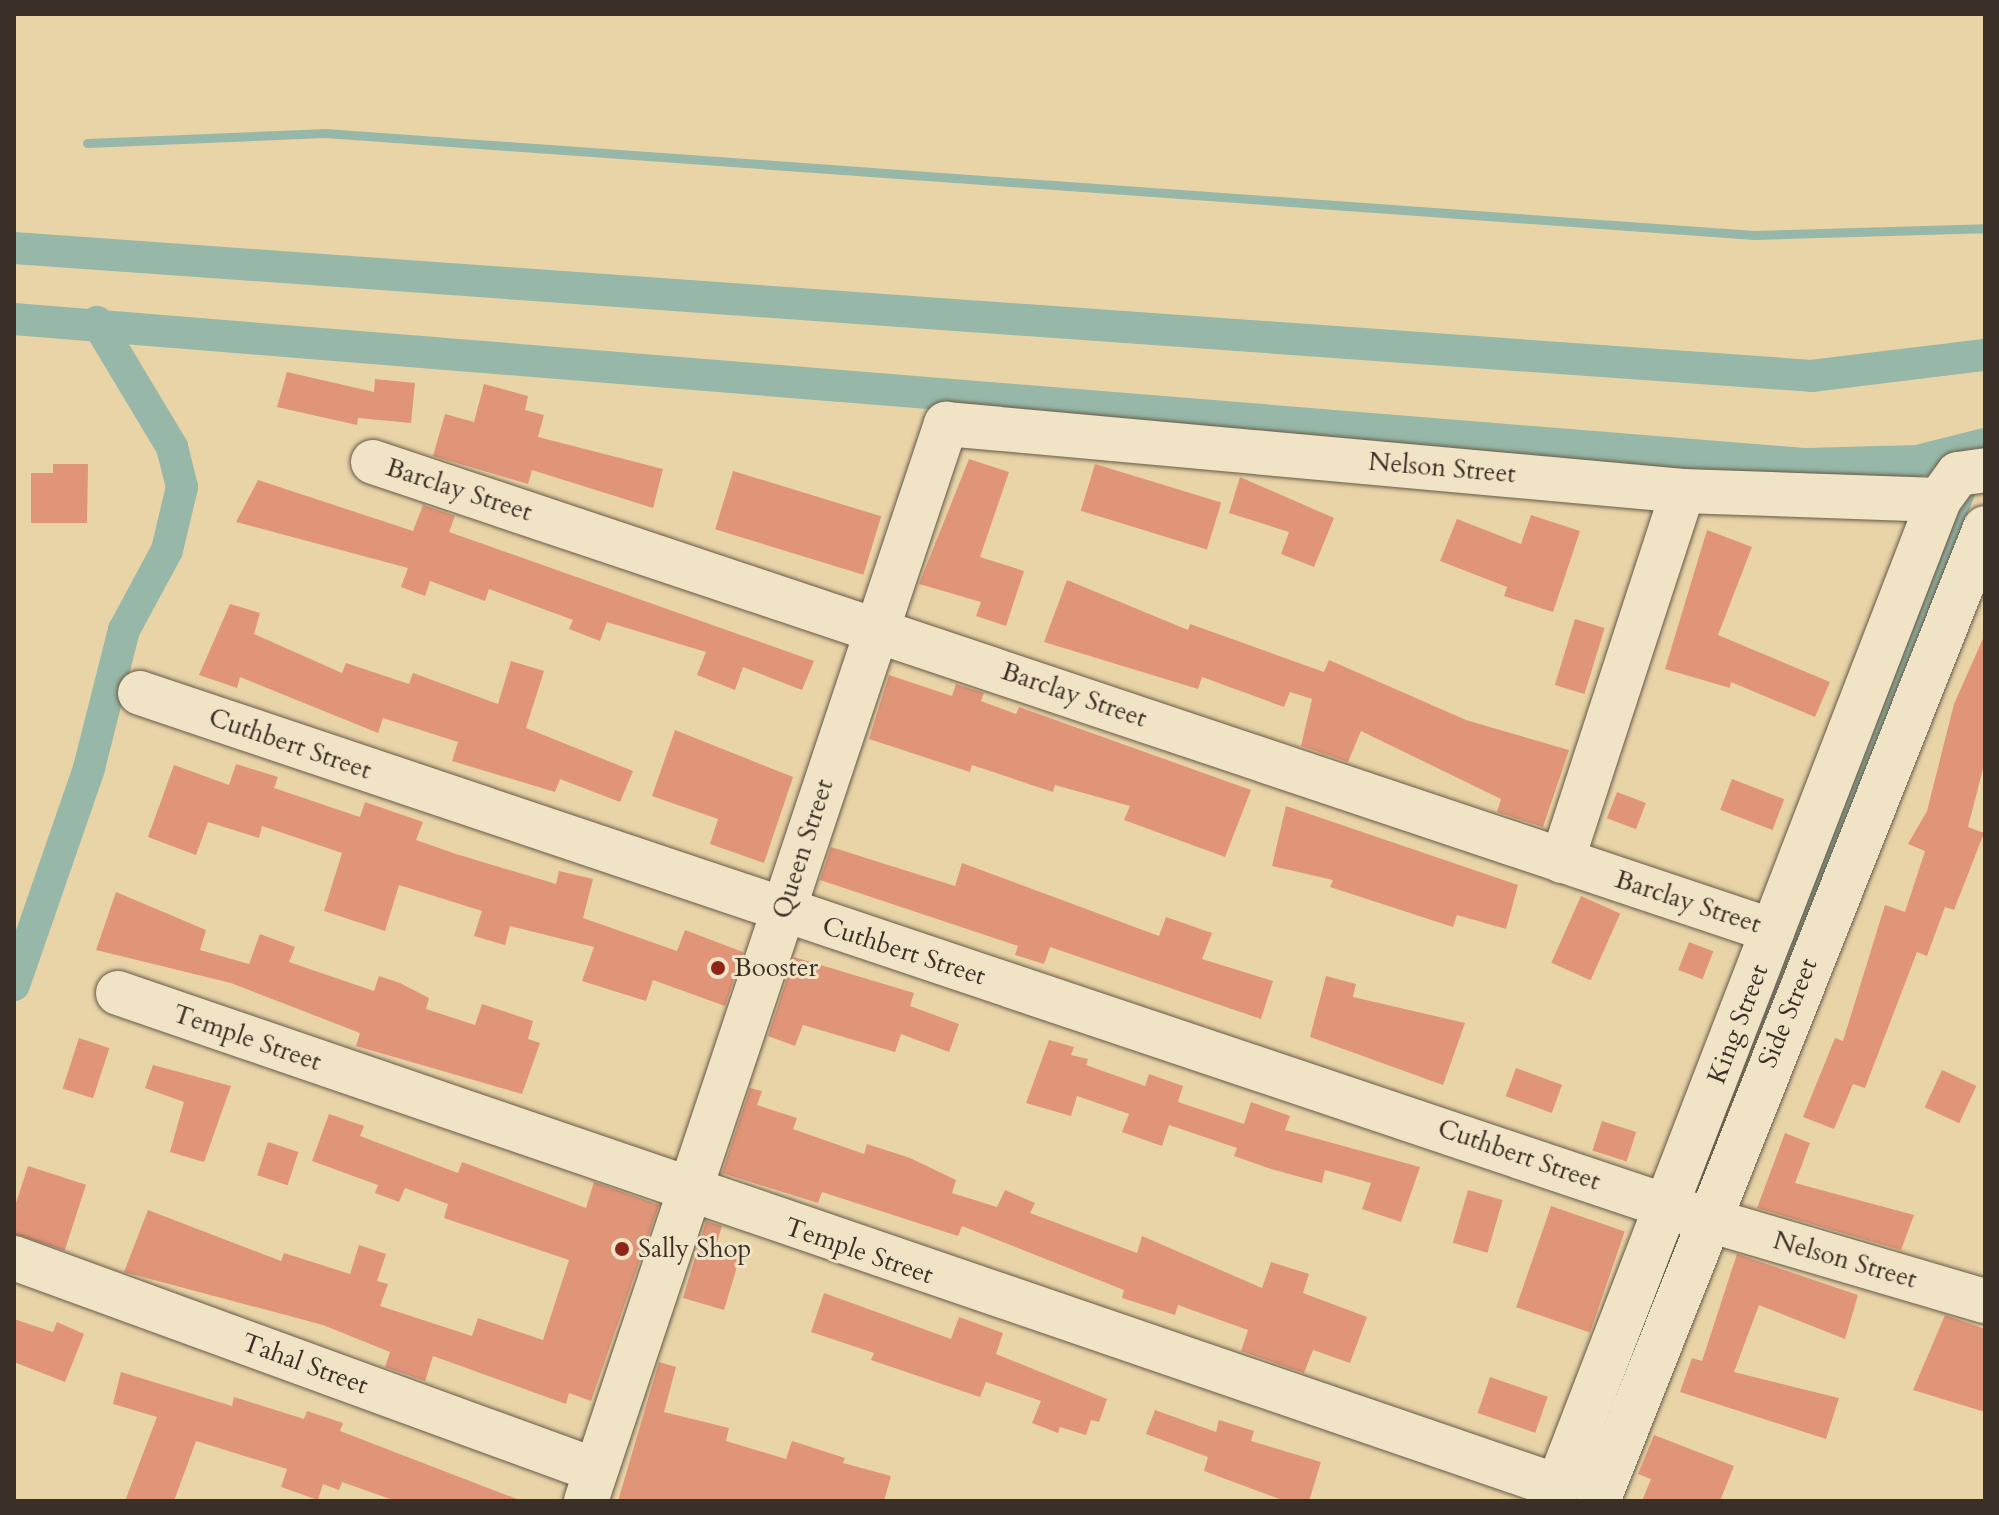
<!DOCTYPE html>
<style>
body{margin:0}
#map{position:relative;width:1999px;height:1515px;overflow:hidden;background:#e9d4a8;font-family:Cardo,serif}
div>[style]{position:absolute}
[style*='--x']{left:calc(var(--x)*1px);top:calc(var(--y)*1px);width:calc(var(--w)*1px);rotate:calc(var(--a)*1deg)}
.stream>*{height:9px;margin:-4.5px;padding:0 4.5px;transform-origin:4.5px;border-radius:4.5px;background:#97b8a8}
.canal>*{height:32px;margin:-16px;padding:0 16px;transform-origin:16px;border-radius:16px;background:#97b8a8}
.building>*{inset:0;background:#e19578;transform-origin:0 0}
.roads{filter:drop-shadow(0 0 2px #665947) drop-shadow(0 0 2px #665947)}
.minor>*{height:44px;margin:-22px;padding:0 22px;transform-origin:22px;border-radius:22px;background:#f1e3c6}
.dots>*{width:22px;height:22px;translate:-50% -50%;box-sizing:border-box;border:4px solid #f1e3c6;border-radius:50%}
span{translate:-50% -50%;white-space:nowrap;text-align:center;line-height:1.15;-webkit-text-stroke:6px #f1e3c6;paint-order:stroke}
.street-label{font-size:26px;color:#3b3027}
.poi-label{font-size:26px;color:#3b3027}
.left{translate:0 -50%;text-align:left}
.frame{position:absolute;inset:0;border:16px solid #3b3027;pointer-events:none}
</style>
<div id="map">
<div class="stream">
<div style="--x:87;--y:143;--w:238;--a:-2.4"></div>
<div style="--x:325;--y:133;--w:1433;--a:4.08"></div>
<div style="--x:1754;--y:235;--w:231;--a:-1.7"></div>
<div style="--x:1694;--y:1194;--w:761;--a:-68.49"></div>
</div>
<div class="canal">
<div style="--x:14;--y:248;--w:1802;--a:4.07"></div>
<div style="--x:1811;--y:376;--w:175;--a:-6.9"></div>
<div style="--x:14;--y:319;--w:1798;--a:4.63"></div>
<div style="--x:1806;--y:464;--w:111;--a:-1.5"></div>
<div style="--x:1917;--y:461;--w:70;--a:-14"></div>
<div style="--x:14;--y:985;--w:230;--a:-70.9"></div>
<div style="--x:89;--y:768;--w:142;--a:-75.8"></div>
<div style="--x:124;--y:630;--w:91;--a:-61.7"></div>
<div style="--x:167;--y:550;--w:65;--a:-76.6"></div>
<div style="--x:182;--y:487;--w:41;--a:-104"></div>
<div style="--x:172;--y:447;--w:146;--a:-121"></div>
</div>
<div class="building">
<div style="clip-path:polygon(287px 372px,374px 392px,375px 379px,415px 383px,411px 423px,358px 418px,357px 425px,277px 407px)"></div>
<div style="clip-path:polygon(484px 384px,528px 396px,525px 410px,544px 415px,538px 437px,663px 469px,653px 508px,532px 470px,528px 484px,433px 456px,445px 414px,474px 422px)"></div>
<div style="clip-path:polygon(969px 459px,1009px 472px,980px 557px,1024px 571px,1006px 626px,976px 616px,981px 602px,919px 584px)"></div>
<div style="clip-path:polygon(53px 464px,88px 464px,87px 523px,31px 523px,31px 473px,53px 473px)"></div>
<div style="left:1095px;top:464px;width:132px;height:49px;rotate:17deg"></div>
<div style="left:733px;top:471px;width:155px;height:61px;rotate:17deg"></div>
<div style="clip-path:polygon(1240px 477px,1334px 518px,1314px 567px,1281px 554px,1289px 532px,1229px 513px)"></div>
<div style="clip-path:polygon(258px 480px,413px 531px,423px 505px,455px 516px,449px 532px,814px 661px,802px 690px,743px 667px,735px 690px,697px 675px,706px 652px,607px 622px,600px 641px,569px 629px,573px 620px,489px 589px,485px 601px,430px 581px,425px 596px,401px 587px,408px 568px,236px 522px)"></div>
<div style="clip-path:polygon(1531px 515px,1580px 531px,1553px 612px,1504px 596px,1507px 587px,1440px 561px,1457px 519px,1521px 544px)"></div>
<div style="clip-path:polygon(1707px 530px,1752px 547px,1718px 635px,1830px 682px,1815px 717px,1731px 682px,1730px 688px,1665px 669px)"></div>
<div style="clip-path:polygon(1067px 580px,1188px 630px,1190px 624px,1324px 672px,1329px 660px,1466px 720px,1569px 750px,1543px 827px,1497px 812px,1501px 799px,1361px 731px,1348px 762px,1301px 746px,1312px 699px,1290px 692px,1284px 707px,1202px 677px,1198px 689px,1044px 642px)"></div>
<div style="clip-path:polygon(230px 604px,260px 613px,254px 634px,342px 673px,346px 663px,409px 684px,413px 673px,498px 704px,511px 661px,544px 671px,526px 728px,633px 771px,620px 802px,560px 779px,555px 792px,452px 761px,458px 742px,383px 718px,378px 733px,240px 677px,237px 688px,199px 675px)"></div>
<div style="left:1575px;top:619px;width:31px;height:69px;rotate:17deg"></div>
<div style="clip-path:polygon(1985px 634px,1985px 761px,1968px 827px,1984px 833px,1954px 910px,1945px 907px,1927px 956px,1917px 952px,1865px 1088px,1853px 1084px,1834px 1129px,1803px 1117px,1835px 1038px,1843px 1041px,1885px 905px,1905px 912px,1925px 851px,1908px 844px,1927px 811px,1954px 704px)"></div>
<div style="clip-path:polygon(889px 675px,952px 696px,956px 684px,984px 693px,981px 701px,1016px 714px,1019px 707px,1251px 790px,1225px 857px,1124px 820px,1130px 806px,1055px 785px,1053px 792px,972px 765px,970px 772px,869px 739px)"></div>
<div style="clip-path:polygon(675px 730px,793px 777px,764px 863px,710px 844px,718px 819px,652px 796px)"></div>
<div style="clip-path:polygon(236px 764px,278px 777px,274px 788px,360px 817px,365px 802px,423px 822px,416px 840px,456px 854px,556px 884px,559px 871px,593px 879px,583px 918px,677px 951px,685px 930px,743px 952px,725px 1006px,653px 980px,646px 1001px,582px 981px,594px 947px,510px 926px,505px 945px,474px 936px,482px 911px,399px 885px,385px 931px,324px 911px,342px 853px,262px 826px,259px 838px,208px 822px,196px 855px,148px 837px,174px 765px,229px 785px)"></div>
<div style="left:1732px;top:779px;width:56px;height:33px;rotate:21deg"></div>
<div style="left:1617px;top:792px;width:31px;height:28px;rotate:21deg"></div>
<div style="clip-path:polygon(1286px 806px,1518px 885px,1506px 929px,1457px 915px,1453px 927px,1330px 887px,1333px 880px,1272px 866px)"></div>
<div style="clip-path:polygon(831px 847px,955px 886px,962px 863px,1159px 936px,1166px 917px,1212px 933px,1202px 959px,1273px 981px,1261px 1019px,1050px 947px,1044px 964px,1015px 955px,1018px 946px,820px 880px)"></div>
<div style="clip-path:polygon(116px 892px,206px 930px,200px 950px,249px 964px,260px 934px,295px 947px,289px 962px,374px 991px,379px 976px,400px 983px,429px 998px,426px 1009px,475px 1025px,482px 1004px,533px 1021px,528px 1039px,540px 1043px,522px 1094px,356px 1046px,360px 1033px,231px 983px,96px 950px)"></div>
<div style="left:1581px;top:896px;width:43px;height:73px;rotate:24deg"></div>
<div style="left:1689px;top:942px;width:26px;height:30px;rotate:21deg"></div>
<div style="clip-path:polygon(794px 957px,914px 993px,910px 1006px,959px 1024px,949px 1052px,901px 1034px,895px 1052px,803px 1025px,795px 1046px,768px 1036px)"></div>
<div style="clip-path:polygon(1326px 976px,1356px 984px,1353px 997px,1465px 1023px,1443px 1085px,1310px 1037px)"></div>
<div style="left:79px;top:1038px;width:32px;height:53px;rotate:18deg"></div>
<div style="clip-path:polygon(1049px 1040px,1074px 1047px,1071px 1055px,1088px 1059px,1086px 1065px,1145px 1086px,1149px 1074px,1183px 1086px,1178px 1102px,1244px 1124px,1251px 1102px,1290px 1116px,1285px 1130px,1420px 1167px,1401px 1222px,1362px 1209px,1371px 1183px,1325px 1170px,1322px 1183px,1271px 1169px,1234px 1156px,1237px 1148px,1169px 1125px,1162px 1146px,1122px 1132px,1129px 1114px,1077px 1096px,1071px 1116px,1026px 1103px)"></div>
<div style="clip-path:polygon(153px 1065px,231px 1086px,204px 1162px,170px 1152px,184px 1102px,145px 1088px)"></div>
<div style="left:1516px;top:1068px;width:49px;height:30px;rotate:20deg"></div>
<div style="left:1942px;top:1070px;width:38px;height:41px;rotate:25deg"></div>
<div style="clip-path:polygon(750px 1088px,762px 1091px,757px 1105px,797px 1118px,793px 1129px,864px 1154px,867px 1144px,910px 1158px,956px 1180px,952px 1193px,997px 1207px,1005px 1190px,1035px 1203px,1030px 1213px,1137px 1253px,1142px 1236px,1262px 1288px,1271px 1262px,1309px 1274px,1303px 1293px,1367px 1317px,1350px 1363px,1313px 1350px,1304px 1373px,1241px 1351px,1248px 1330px,1178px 1305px,1175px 1315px,1122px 1298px,1124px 1290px,962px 1226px,958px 1236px,822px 1192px,818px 1203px,722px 1173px)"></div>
<div style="clip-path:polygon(329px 1114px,364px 1126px,360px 1136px,458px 1173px,462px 1162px,586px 1208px,594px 1182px,659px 1205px,591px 1401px,569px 1393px,566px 1404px,433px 1356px,425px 1381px,385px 1367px,390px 1352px,323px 1325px,124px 1272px,148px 1210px,281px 1261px,284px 1253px,350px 1274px,359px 1245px,386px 1254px,377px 1281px,388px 1284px,380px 1306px,472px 1336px,478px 1318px,543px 1340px,569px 1260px,444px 1218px,448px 1204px,405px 1188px,399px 1202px,375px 1193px,378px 1185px,312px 1161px)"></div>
<div style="left:1602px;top:1121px;width:36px;height:31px;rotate:18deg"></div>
<div style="clip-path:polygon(1785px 1133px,1810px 1143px,1795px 1183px,1914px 1215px,1901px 1250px,1757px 1208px)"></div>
<div style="left:268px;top:1142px;width:32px;height:35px;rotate:18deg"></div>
<div style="left:28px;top:1166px;width:61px;height:69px;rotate:18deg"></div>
<div style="left:1468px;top:1190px;width:36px;height:55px;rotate:16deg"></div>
<div style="left:1551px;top:1206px;width:78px;height:107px;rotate:19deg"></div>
<div style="clip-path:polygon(706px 1221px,722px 1226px,714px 1252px,739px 1260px,724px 1310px,683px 1298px)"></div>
<div style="clip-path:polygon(1737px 1254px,1858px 1295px,1845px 1339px,1759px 1305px,1734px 1372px,1839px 1398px,1826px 1439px,1680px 1392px,1692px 1358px,1702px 1361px)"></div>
<div style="clip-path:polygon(824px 1293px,951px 1339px,959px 1317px,1003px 1333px,996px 1354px,1107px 1399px,1099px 1422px,1091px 1420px,1086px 1435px,1060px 1427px,1058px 1433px,1032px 1423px,1041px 1401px,986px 1382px,980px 1397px,871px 1360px,874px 1353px,811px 1332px)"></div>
<div style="clip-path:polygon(1945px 1315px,1985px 1329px,1985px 1412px,1913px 1390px)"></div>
<div style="clip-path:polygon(14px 1319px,53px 1332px,57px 1322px,84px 1334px,65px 1382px,14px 1362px)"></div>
<div style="clip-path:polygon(659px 1362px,676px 1367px,664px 1412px,729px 1428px,726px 1441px,786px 1459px,792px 1441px,845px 1458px,843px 1463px,891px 1476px,884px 1501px,618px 1501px)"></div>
<div style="clip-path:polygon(121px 1372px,232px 1406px,234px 1397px,304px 1419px,307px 1411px,343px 1423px,340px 1431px,522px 1501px,396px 1501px,342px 1482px,339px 1490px,323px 1484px,318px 1500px,281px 1487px,287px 1469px,196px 1441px,174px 1501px,125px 1501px,157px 1417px,113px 1404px)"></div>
<div style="left:1490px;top:1377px;width:61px;height:38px;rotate:19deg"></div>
<div style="clip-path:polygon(1155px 1410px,1216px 1432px,1219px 1420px,1254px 1431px,1251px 1441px,1321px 1462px,1309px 1501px,1285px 1501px,1204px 1471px,1208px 1457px,1146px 1434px)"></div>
<div style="clip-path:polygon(1654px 1435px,1734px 1466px,1720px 1501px,1642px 1501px,1651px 1479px,1638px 1474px)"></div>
</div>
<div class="roads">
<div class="minor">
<div style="--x:373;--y:462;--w:1476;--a:18.52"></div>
<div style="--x:140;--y:693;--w:1645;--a:18.58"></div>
<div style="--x:1699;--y:1217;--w:298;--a:16.4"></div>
<div style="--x:1562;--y:861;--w:389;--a:-71.9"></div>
<div style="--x:118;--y:993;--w:1521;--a:18.91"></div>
<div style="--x:14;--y:1258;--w:618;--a:20.05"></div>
<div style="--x:586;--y:1501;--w:1136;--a:-71.52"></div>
<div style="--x:946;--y:424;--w:740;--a:5.19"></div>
<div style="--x:1683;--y:491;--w:256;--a:2"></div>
<div style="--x:1552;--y:1501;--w:1073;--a:-68.86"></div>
<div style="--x:1939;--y:500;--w:32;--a:-54"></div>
<div style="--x:1958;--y:474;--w:27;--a:-8"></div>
<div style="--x:1598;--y:1501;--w:1047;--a:-68.31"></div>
</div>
</div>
<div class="dots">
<div style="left:718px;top:968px;background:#8f2418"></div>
<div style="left:622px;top:1249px;background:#8f2418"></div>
</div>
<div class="street-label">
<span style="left:1442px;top:468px;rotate:5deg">Nelson Street</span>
<span style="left:459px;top:490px;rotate:18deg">Barclay Street</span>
<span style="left:1074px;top:695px;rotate:19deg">Barclay Street</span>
<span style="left:290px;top:744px;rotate:19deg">Cuthbert Street</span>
<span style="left:803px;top:849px;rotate:-72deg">Queen Street</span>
<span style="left:1688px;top:902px;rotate:18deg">Barclay Street</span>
<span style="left:904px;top:951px;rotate:18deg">Cuthbert Street</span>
<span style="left:1788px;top:1013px;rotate:-68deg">Side Street</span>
<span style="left:1738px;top:1024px;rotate:-69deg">King Street</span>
<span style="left:247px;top:1038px;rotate:19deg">Temple Street</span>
<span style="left:1519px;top:1155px;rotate:19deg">Cuthbert Street</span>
<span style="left:859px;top:1251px;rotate:19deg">Temple Street</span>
<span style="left:1845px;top:1260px;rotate:16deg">Nelson Street</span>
<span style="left:305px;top:1364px;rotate:20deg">Tahal Street</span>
</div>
<div class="poi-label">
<span class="left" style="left:734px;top:968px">Booster</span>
<span class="left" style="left:638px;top:1249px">Sally Shop</span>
</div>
<div class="frame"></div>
</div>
